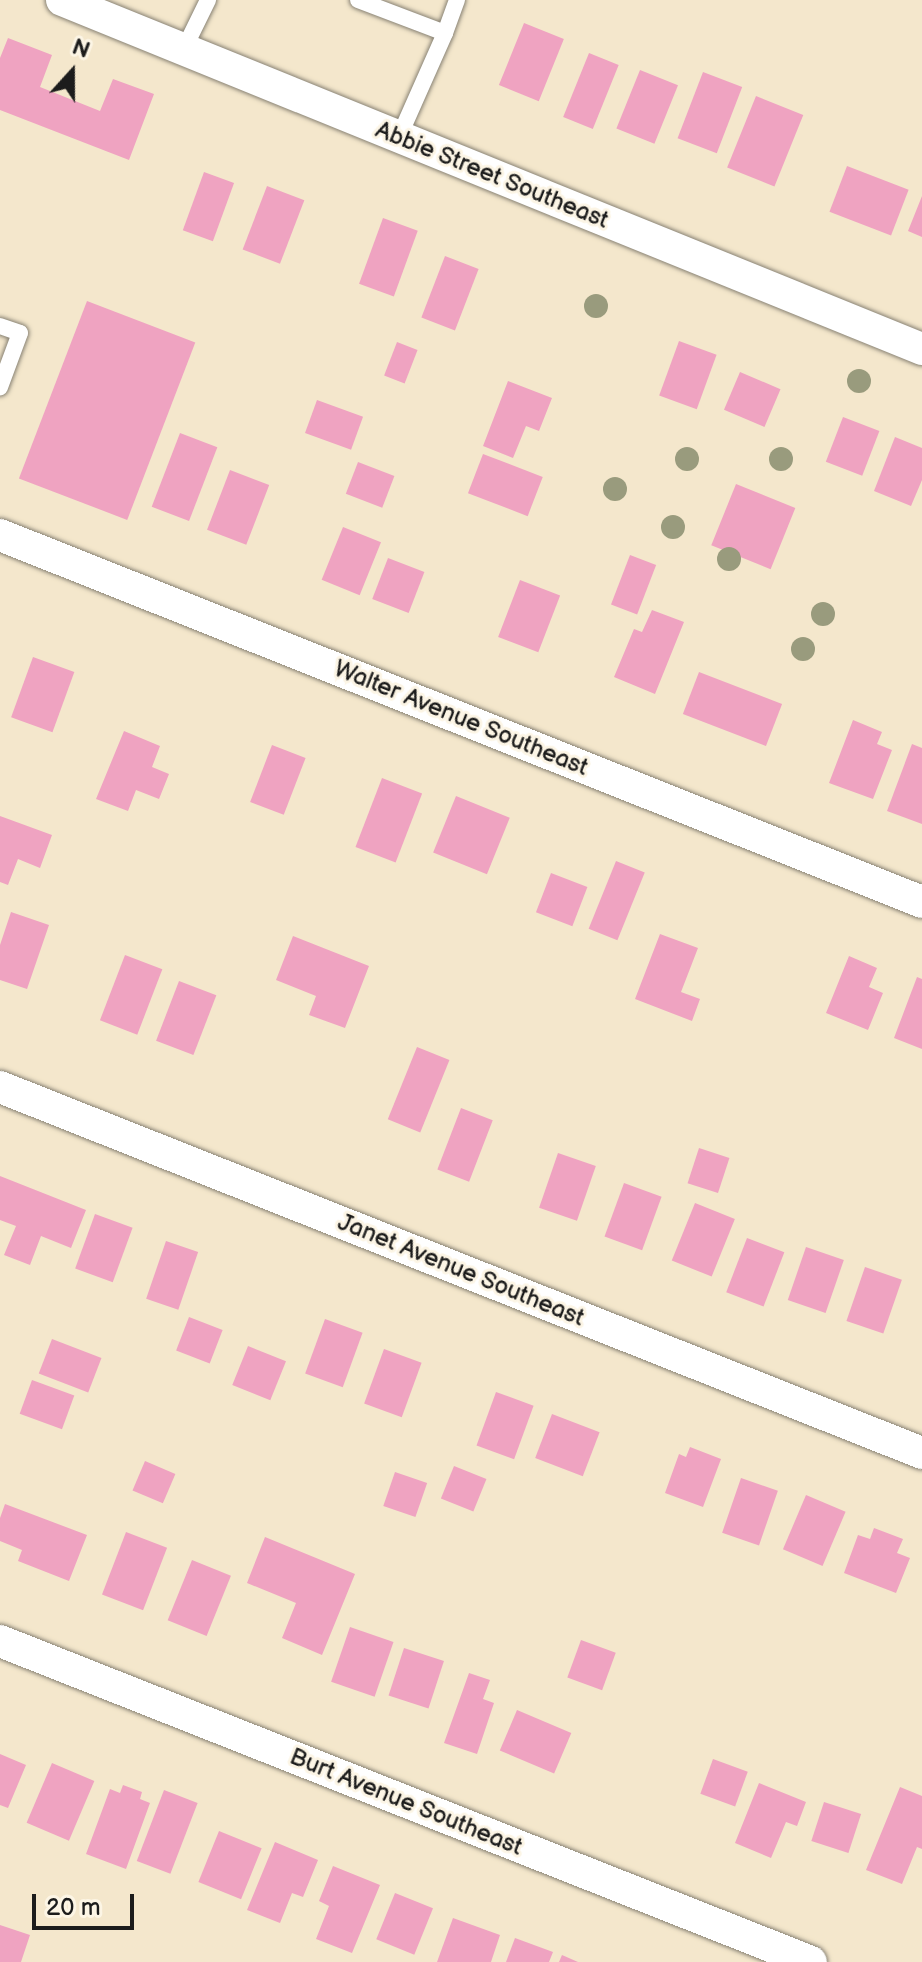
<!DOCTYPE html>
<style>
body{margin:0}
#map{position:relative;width:922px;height:1962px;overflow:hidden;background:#f4e7cc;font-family:"Balsamiq Sans",sans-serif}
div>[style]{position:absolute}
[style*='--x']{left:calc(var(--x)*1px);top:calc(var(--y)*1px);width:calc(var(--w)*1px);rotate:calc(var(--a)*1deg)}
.building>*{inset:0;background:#efa3c1;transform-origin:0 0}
.roads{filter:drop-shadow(0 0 2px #888274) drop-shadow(0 0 2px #888274)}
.service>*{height:16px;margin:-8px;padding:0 8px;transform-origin:8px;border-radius:8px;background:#fff}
.minor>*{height:32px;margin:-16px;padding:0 16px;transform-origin:16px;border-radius:16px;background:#fff}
.trees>*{width:24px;height:24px;margin:-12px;border-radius:50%;background:#999b7d}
span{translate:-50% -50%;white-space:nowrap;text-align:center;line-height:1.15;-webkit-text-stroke:6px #fcf5e5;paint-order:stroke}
.street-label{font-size:24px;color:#1c1c1c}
.north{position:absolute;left:32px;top:32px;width:80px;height:80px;-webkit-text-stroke:6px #fcf5e5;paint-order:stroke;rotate:21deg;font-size:22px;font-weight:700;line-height:32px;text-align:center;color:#1c1c1c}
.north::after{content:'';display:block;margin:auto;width:28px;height:36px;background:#1c1c1c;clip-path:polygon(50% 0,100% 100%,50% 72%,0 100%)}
.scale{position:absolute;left:32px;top:1894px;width:102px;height:36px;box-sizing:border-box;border:4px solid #1c1c1c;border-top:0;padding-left:10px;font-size:24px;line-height:28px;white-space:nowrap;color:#1c1c1c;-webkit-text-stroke:6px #fcf5e5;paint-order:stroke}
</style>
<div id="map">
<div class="building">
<div style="left:524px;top:23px;width:43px;height:67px;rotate:22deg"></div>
<div style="clip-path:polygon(8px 38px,52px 55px,40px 87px,100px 111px,113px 79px,154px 94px,129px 160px,0 110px,0 58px)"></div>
<div style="left:589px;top:53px;width:32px;height:69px;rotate:22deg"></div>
<div style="left:640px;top:70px;width:41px;height:63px;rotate:22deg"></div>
<div style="left:703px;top:72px;width:42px;height:71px;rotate:21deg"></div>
<div style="left:756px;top:96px;width:51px;height:77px;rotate:22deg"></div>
<div style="left:847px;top:166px;width:66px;height:49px;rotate:21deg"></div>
<div style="left:204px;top:172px;width:32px;height:62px;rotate:20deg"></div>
<div style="left:267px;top:186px;width:40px;height:68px;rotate:21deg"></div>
<div style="clip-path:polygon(922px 196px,922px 237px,908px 231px)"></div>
<div style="left:383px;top:218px;width:37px;height:70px;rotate:20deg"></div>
<div style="left:445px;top:256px;width:36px;height:66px;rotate:21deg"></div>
<div style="left:87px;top:301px;width:116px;height:190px;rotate:21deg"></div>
<div style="left:679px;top:341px;width:40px;height:58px;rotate:20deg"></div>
<div style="left:397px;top:342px;width:22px;height:36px;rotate:21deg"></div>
<div style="left:740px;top:372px;width:44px;height:41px;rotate:23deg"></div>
<div style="clip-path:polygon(508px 381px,552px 398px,539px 431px,526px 426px,513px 458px,483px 446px)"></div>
<div style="left:317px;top:400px;width:49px;height:35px;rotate:20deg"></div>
<div style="left:843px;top:417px;width:39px;height:48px;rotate:21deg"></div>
<div style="left:180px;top:433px;width:40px;height:79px;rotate:21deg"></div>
<div style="clip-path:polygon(895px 437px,922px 448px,922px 480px,911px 506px,874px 491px)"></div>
<div style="left:483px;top:454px;width:64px;height:42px;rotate:21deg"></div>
<div style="left:358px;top:462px;width:39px;height:34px;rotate:21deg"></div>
<div style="left:230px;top:470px;width:42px;height:64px;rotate:21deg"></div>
<div style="left:736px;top:484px;width:64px;height:66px;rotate:22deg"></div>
<div style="left:343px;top:527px;width:41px;height:57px;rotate:22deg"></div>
<div style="left:630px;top:555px;width:28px;height:53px;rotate:21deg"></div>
<div style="left:388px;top:558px;width:39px;height:44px;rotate:21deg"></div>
<div style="left:520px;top:580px;width:43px;height:61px;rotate:21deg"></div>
<div style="clip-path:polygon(652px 610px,684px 622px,655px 694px,614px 677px,634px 629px,642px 632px)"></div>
<div style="left:33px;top:657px;width:44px;height:64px;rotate:20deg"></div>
<div style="left:699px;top:672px;width:89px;height:45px;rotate:21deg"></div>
<div style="clip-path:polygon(853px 720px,882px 732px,877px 744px,892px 750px,873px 799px,829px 783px)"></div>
<div style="clip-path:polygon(124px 731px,160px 746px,152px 767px,169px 774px,159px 799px,136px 790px,128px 811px,96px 799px)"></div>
<div style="clip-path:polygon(912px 744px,922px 748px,922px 824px,887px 811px)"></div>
<div style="left:272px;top:745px;width:36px;height:61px;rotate:21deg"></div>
<div style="left:382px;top:778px;width:43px;height:74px;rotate:21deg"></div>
<div style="left:456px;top:796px;width:58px;height:61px;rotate:22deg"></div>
<div style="clip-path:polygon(0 816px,52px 835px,40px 868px,18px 859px,8px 885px,0 882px)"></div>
<div style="left:616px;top:861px;width:31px;height:73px;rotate:22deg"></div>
<div style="left:551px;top:873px;width:39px;height:42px;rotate:21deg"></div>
<div style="clip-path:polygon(11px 912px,49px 925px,27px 989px,0 980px,0 945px)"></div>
<div style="clip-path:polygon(660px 934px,698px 948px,681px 992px,700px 999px,692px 1021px,635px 999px)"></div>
<div style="clip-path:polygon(293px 936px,369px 966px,345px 1028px,309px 1015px,316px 996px,276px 980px)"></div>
<div style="left:125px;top:955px;width:40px;height:70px;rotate:21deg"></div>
<div style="clip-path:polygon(849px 956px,877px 968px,869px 987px,883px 993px,868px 1030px,826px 1013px)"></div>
<div style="clip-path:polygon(917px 977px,922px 979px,922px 1049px,894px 1038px)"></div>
<div style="left:179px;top:981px;width:40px;height:64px;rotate:21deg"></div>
<div style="left:417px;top:1047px;width:35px;height:78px;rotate:22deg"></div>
<div style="left:461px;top:1108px;width:34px;height:66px;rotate:21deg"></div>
<div style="left:699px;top:1148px;width:32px;height:37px;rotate:18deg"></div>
<div style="left:558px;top:1153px;width:40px;height:58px;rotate:19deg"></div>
<div style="clip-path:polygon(0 1176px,86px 1210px,71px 1248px,41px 1236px,30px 1265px,4px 1255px,16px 1226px,0 1220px)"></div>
<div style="left:624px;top:1183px;width:40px;height:57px;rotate:20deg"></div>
<div style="left:695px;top:1203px;width:43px;height:62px;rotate:22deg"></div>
<div style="left:95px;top:1214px;width:40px;height:58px;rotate:20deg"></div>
<div style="left:747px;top:1238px;width:40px;height:58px;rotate:21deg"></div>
<div style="left:166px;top:1241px;width:34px;height:61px;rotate:19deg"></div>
<div style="left:806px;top:1247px;width:40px;height:56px;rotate:19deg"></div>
<div style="left:865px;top:1267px;width:39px;height:57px;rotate:19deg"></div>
<div style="left:189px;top:1317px;width:36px;height:36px;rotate:21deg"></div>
<div style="left:325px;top:1319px;width:40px;height:58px;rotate:20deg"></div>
<div style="left:52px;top:1339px;width:53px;height:37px;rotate:21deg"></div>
<div style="left:248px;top:1346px;width:41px;height:42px;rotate:22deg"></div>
<div style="left:384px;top:1349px;width:40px;height:58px;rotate:20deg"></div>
<div style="left:32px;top:1380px;width:45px;height:36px;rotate:20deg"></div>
<div style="left:496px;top:1392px;width:40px;height:57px;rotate:20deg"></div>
<div style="left:552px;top:1414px;width:51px;height:47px;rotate:21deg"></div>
<div style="clip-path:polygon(690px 1447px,721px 1459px,703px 1507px,665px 1493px,679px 1454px,686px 1457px)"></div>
<div style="left:145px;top:1461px;width:33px;height:32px;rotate:23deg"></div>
<div style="left:454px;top:1466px;width:35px;height:35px;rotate:22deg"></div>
<div style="left:395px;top:1472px;width:34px;height:36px;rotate:19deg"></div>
<div style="left:741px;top:1478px;width:39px;height:58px;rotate:19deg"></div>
<div style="left:806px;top:1495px;width:43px;height:59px;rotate:23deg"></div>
<div style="clip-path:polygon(5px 1504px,87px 1535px,69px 1581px,18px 1561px,22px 1550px,0 1541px,0 1518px)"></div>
<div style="clip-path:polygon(874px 1528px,903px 1539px,897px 1553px,910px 1558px,896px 1593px,844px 1573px,858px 1535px,870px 1539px)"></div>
<div style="left:126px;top:1532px;width:44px;height:67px;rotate:21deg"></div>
<div style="clip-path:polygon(265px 1537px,355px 1574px,322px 1655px,282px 1638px,296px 1603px,247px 1583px)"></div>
<div style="left:192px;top:1560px;width:42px;height:65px;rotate:22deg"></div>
<div style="left:350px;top:1627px;width:46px;height:58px;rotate:19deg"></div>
<div style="left:581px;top:1640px;width:37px;height:40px;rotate:20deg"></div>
<div style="left:404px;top:1648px;width:42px;height:50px;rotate:18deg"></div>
<div style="clip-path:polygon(469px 1673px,490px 1680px,483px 1699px,494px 1703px,477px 1754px,444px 1743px)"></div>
<div style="left:517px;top:1710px;width:59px;height:44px;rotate:23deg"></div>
<div style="clip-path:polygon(0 1754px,26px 1765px,8px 1808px,0 1805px)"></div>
<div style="left:713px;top:1759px;width:37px;height:37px;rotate:20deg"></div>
<div style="left:52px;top:1763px;width:46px;height:65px;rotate:23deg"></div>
<div style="clip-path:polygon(759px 1783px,806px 1802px,797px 1826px,786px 1822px,771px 1858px,735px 1843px)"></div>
<div style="clip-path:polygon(123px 1785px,142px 1792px,140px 1799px,150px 1803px,126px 1869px,86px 1854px,110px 1789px,120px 1793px)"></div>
<div style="clip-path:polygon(900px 1787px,922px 1796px,922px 1849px,917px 1847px,902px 1884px,866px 1870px)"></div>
<div style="left:164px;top:1790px;width:36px;height:76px;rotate:21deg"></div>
<div style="left:824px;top:1802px;width:39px;height:41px;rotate:18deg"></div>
<div style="left:219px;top:1831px;width:46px;height:55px;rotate:22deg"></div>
<div style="clip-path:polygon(275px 1842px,318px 1860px,303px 1897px,292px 1893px,280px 1923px,247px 1910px)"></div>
<div style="clip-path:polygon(333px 1866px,380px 1885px,352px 1953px,316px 1939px,329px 1906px,319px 1901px)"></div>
<div style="left:395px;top:1893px;width:41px;height:50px;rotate:22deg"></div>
<div style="clip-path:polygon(453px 1918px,500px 1935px,491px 1962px,437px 1962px)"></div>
<div style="clip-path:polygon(0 1925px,30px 1935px,21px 1962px,0 1962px)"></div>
<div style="clip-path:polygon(515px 1938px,553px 1952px,549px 1962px,506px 1962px)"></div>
<div style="clip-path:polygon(562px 1955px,578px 1962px,559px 1962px)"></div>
</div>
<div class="roads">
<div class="service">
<div style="--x:358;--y:0;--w:93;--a:20.8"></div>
<div style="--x:445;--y:33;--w:35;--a:-70"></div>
<div style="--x:184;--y:49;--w:55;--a:-63.9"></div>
<div style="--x:399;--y:137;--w:114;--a:-66.1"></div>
<div style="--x:0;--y:326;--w:21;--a:19"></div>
<div style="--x:20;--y:333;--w:58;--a:110.3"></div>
</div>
<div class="minor">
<div style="--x:62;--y:0;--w:928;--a:22.09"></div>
<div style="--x:0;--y:535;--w:992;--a:21.7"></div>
<div style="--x:0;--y:1087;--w:992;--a:21.65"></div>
<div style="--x:0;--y:1641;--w:872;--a:21.59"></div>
</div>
</div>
<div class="trees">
<div style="left:596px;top:306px"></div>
<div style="left:859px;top:381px"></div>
<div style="left:687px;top:459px"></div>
<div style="left:781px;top:459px"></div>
<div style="left:615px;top:489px"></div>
<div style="left:673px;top:527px"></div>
<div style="left:729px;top:559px"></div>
<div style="left:823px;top:614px"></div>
<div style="left:803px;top:649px"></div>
</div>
<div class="street-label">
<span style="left:492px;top:175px;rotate:22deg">Abbie Street Southeast</span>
<span style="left:461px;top:718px;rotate:22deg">Walter Avenue Southeast</span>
<span style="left:461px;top:1270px;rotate:22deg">Janet Avenue Southeast</span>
<span style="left:406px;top:1802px;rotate:22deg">Burt Avenue Southeast</span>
</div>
<div class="north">N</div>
<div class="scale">20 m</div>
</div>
